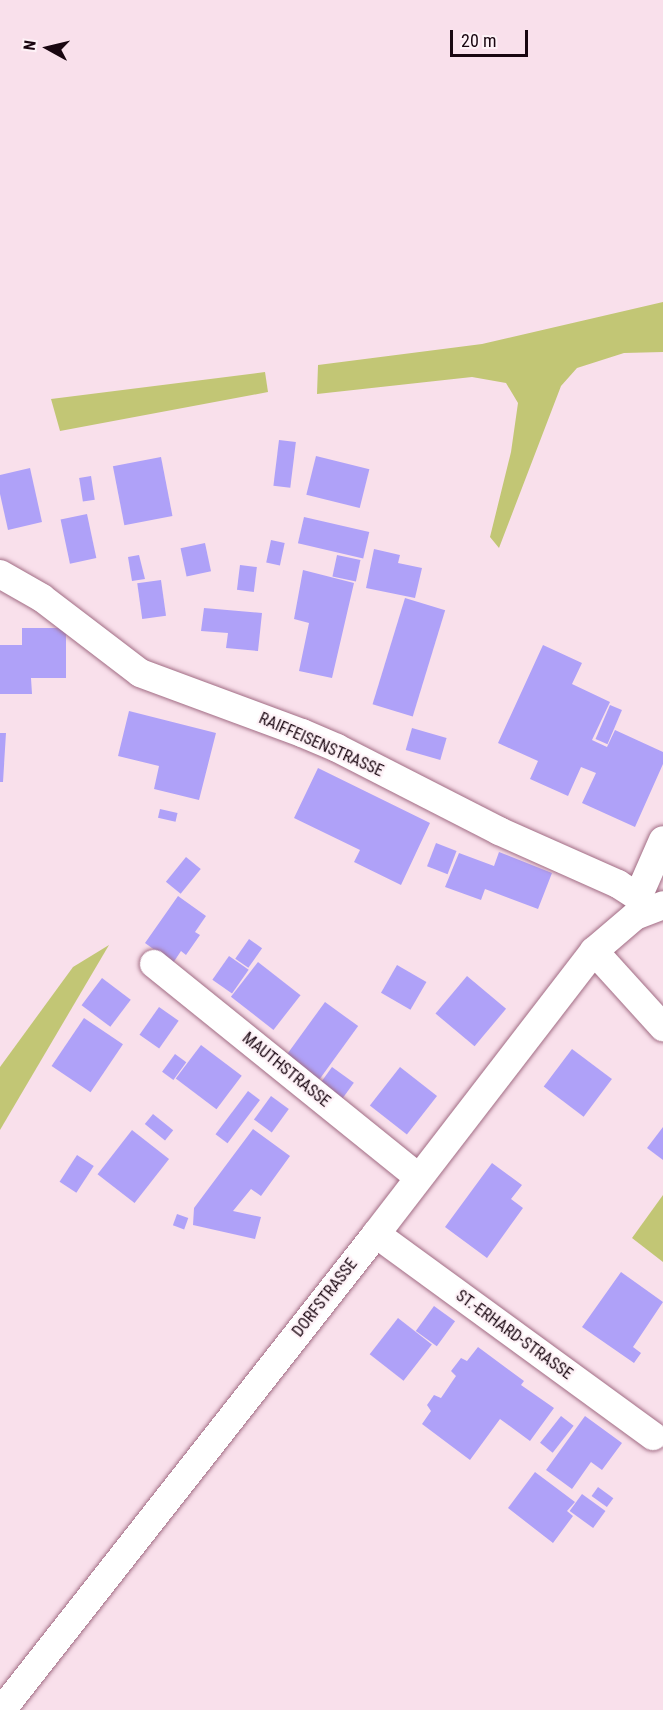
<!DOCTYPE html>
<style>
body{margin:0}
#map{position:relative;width:663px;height:1710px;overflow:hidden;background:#f9e0eb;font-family:"Roboto Condensed",sans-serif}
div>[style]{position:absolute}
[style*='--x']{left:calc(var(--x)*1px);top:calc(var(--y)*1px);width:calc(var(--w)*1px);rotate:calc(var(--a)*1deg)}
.green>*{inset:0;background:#c2c675}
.building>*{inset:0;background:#afa1f8;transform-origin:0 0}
.roads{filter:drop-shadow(0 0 2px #a16c84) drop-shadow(0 0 2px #a16c84)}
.minor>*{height:28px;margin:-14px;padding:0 14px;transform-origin:14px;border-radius:14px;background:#fff}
span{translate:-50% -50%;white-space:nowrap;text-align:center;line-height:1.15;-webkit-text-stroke:4.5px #fef2f7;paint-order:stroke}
.street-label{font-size:16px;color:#190610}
.north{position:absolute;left:18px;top:18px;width:60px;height:60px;-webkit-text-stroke:4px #fef2f7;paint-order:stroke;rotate:278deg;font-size:16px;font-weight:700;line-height:24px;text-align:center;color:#190610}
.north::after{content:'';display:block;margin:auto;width:21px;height:27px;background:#190610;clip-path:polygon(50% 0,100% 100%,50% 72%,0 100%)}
.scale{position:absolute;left:450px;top:30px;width:78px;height:27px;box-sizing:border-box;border:3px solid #190610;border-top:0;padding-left:8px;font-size:18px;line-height:21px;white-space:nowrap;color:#190610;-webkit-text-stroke:4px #fef2f7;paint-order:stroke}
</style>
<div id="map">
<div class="green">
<div style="clip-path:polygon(663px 302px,663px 352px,624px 353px,577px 368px,561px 386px,499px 548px,490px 537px,511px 452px,518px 403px,506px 383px,472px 377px,317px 394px,318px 365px,482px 344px)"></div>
<div style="clip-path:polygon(265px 372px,268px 392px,60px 431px,51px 399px)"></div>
<div style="clip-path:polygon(109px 945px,0 1130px,0 1067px,73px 967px)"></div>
<div style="clip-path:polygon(663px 1195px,663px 1262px,632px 1238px)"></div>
</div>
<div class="building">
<div style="left:279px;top:440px;width:17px;height:46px;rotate:7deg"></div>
<div style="left:316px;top:456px;width:55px;height:40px;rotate:14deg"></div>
<div style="left:161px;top:457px;width:60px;height:49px;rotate:79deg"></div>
<div style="clip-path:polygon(30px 468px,42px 522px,8px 530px,0 494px,0 475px)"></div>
<div style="left:91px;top:476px;width:24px;height:12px;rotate:81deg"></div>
<div style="left:87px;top:514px;width:45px;height:27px;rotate:78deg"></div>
<div style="left:304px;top:517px;width:67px;height:27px;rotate:13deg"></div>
<div style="left:271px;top:540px;width:14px;height:23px;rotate:12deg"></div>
<div style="left:205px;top:543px;width:29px;height:25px;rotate:78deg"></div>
<div style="clip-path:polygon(374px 549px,400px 555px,398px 563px,422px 568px,415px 598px,366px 588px)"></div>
<div style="clip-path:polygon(139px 555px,145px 579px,132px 581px,128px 557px)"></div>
<div style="left:337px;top:555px;width:24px;height:22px;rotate:12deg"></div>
<div style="left:240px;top:565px;width:17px;height:25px;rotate:7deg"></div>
<div style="clip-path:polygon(303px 570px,354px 583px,332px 678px,299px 671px,309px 623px,294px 619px)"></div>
<div style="left:161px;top:580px;width:36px;height:24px;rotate:82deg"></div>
<div style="left:405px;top:598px;width:42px;height:111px;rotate:17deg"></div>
<div style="clip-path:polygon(204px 608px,262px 613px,258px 651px,226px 648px,228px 633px,201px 631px)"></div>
<div style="clip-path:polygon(22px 628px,66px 628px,66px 678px,31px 678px,32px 694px,0 694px,0 645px,22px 645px)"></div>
<div style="clip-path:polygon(543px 645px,582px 663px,572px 684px,610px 702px,592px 740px,607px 747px,615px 730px,663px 752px,663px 764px,635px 827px,582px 803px,596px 773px,581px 767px,568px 796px,530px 779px,538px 761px,498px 743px)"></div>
<div style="left:610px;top:705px;width:13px;height:37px;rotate:23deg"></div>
<div style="clip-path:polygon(129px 711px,216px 733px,199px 800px,154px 789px,159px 766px,118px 756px)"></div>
<div style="left:412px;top:728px;width:36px;height:23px;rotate:16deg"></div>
<div style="clip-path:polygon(0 733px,6px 733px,3px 782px,0 782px)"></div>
<div style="clip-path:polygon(318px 768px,430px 823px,401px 885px,354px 862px,360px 850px,294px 818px)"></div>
<div style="left:160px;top:809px;width:18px;height:9px;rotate:13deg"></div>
<div style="left:436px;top:843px;width:22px;height:25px;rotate:21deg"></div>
<div style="clip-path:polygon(499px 852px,552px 873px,538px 909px,485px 889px,481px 900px,445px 887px,459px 853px,494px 866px)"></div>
<div style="left:186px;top:857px;width:19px;height:32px;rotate:39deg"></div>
<div style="clip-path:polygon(178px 896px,206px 916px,195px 932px,200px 935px,186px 955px,181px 951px,173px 963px,145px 943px)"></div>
<div style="left:249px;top:939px;width:16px;height:24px;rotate:35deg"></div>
<div style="left:229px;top:956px;width:24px;height:29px;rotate:35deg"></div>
<div style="left:258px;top:962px;width:54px;height:44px;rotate:38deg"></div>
<div style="left:397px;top:965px;width:34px;height:32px;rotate:30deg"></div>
<div style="left:467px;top:976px;width:51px;height:49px;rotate:40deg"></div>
<div style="left:102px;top:978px;width:36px;height:34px;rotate:37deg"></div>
<div style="left:325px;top:1002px;width:41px;height:66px;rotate:36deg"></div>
<div style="left:159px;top:1007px;width:24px;height:34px;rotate:35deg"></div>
<div style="left:84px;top:1018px;width:47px;height:58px;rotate:34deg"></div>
<div style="left:201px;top:1045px;width:51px;height:42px;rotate:37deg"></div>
<div style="left:572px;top:1049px;width:50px;height:47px;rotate:37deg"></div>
<div style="left:175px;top:1054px;width:14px;height:22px;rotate:36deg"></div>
<div style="left:332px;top:1067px;width:27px;height:24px;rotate:36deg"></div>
<div style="left:400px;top:1067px;width:47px;height:49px;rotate:38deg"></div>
<div style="left:248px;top:1091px;width:15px;height:54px;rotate:37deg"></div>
<div style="left:271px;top:1096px;width:22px;height:29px;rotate:36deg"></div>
<div style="left:153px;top:1114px;width:26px;height:13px;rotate:39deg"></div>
<div style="clip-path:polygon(663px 1127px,663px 1160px,647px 1148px)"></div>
<div style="clip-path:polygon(253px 1129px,290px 1156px,261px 1196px,251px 1189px,233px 1211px,261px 1217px,255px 1239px,193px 1225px,194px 1208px)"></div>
<div style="left:132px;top:1130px;width:47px;height:56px;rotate:38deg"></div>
<div style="left:77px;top:1155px;width:20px;height:32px;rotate:33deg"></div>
<div style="clip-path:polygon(492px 1163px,522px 1185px,511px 1199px,523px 1208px,487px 1258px,445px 1227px)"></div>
<div style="left:177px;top:1214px;width:12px;height:12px;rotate:20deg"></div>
<div style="clip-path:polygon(621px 1272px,663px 1302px,633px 1347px,641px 1353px,634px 1363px,582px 1327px)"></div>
<div style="left:434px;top:1306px;width:26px;height:31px;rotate:36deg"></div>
<div style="left:398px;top:1318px;width:43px;height:46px;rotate:38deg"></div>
<div style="clip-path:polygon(478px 1347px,524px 1381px,521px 1385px,554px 1408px,530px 1441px,500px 1419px,470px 1460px,422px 1424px,431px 1411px,427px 1405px,434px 1395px,441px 1398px,456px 1376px,451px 1371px,461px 1358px,467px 1361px)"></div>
<div style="left:561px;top:1416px;width:16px;height:34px;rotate:38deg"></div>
<div style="clip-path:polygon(585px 1416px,622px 1443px,602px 1470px,591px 1462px,572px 1489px,546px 1470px)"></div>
<div style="clip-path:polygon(535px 1472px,575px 1502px,567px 1511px,573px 1516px,553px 1543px,508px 1508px)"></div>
<div style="left:598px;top:1487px;width:19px;height:11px;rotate:36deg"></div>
<div style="left:582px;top:1494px;width:29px;height:21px;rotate:36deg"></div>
</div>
<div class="roads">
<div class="minor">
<div style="--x:0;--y:574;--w:48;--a:29.7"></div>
<div style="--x:42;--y:598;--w:123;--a:37.4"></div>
<div style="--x:140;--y:673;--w:173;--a:20.3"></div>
<div style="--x:302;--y:733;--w:38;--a:23"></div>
<div style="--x:337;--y:748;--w:182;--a:27.1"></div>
<div style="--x:499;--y:831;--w:130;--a:24"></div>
<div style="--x:618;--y:884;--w:24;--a:33"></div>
<div style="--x:638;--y:897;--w:15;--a:53"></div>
<div style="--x:638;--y:897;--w:62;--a:-66.3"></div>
<div style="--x:594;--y:951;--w:103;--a:47.8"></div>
<div style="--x:154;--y:964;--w:339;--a:38.9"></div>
<div style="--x:376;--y:1234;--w:343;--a:36.1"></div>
<div style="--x:2;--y:1710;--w:605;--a:-51.84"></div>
<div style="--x:376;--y:1234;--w:357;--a:-52.4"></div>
<div style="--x:594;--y:951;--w:54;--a:-40.5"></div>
<div style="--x:635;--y:916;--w:30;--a:-21"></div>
</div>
</div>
<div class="street-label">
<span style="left:321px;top:745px;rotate:24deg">RAIFFEISENSTRASSE</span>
<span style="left:286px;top:1070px;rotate:39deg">MAUTHSTRASSE</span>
<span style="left:325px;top:1298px;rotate:-52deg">DORFSTRASSE</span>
<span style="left:514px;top:1335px;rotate:36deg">ST.-ERHARD-STRASSE</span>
</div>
<div class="north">N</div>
<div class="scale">20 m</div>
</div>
